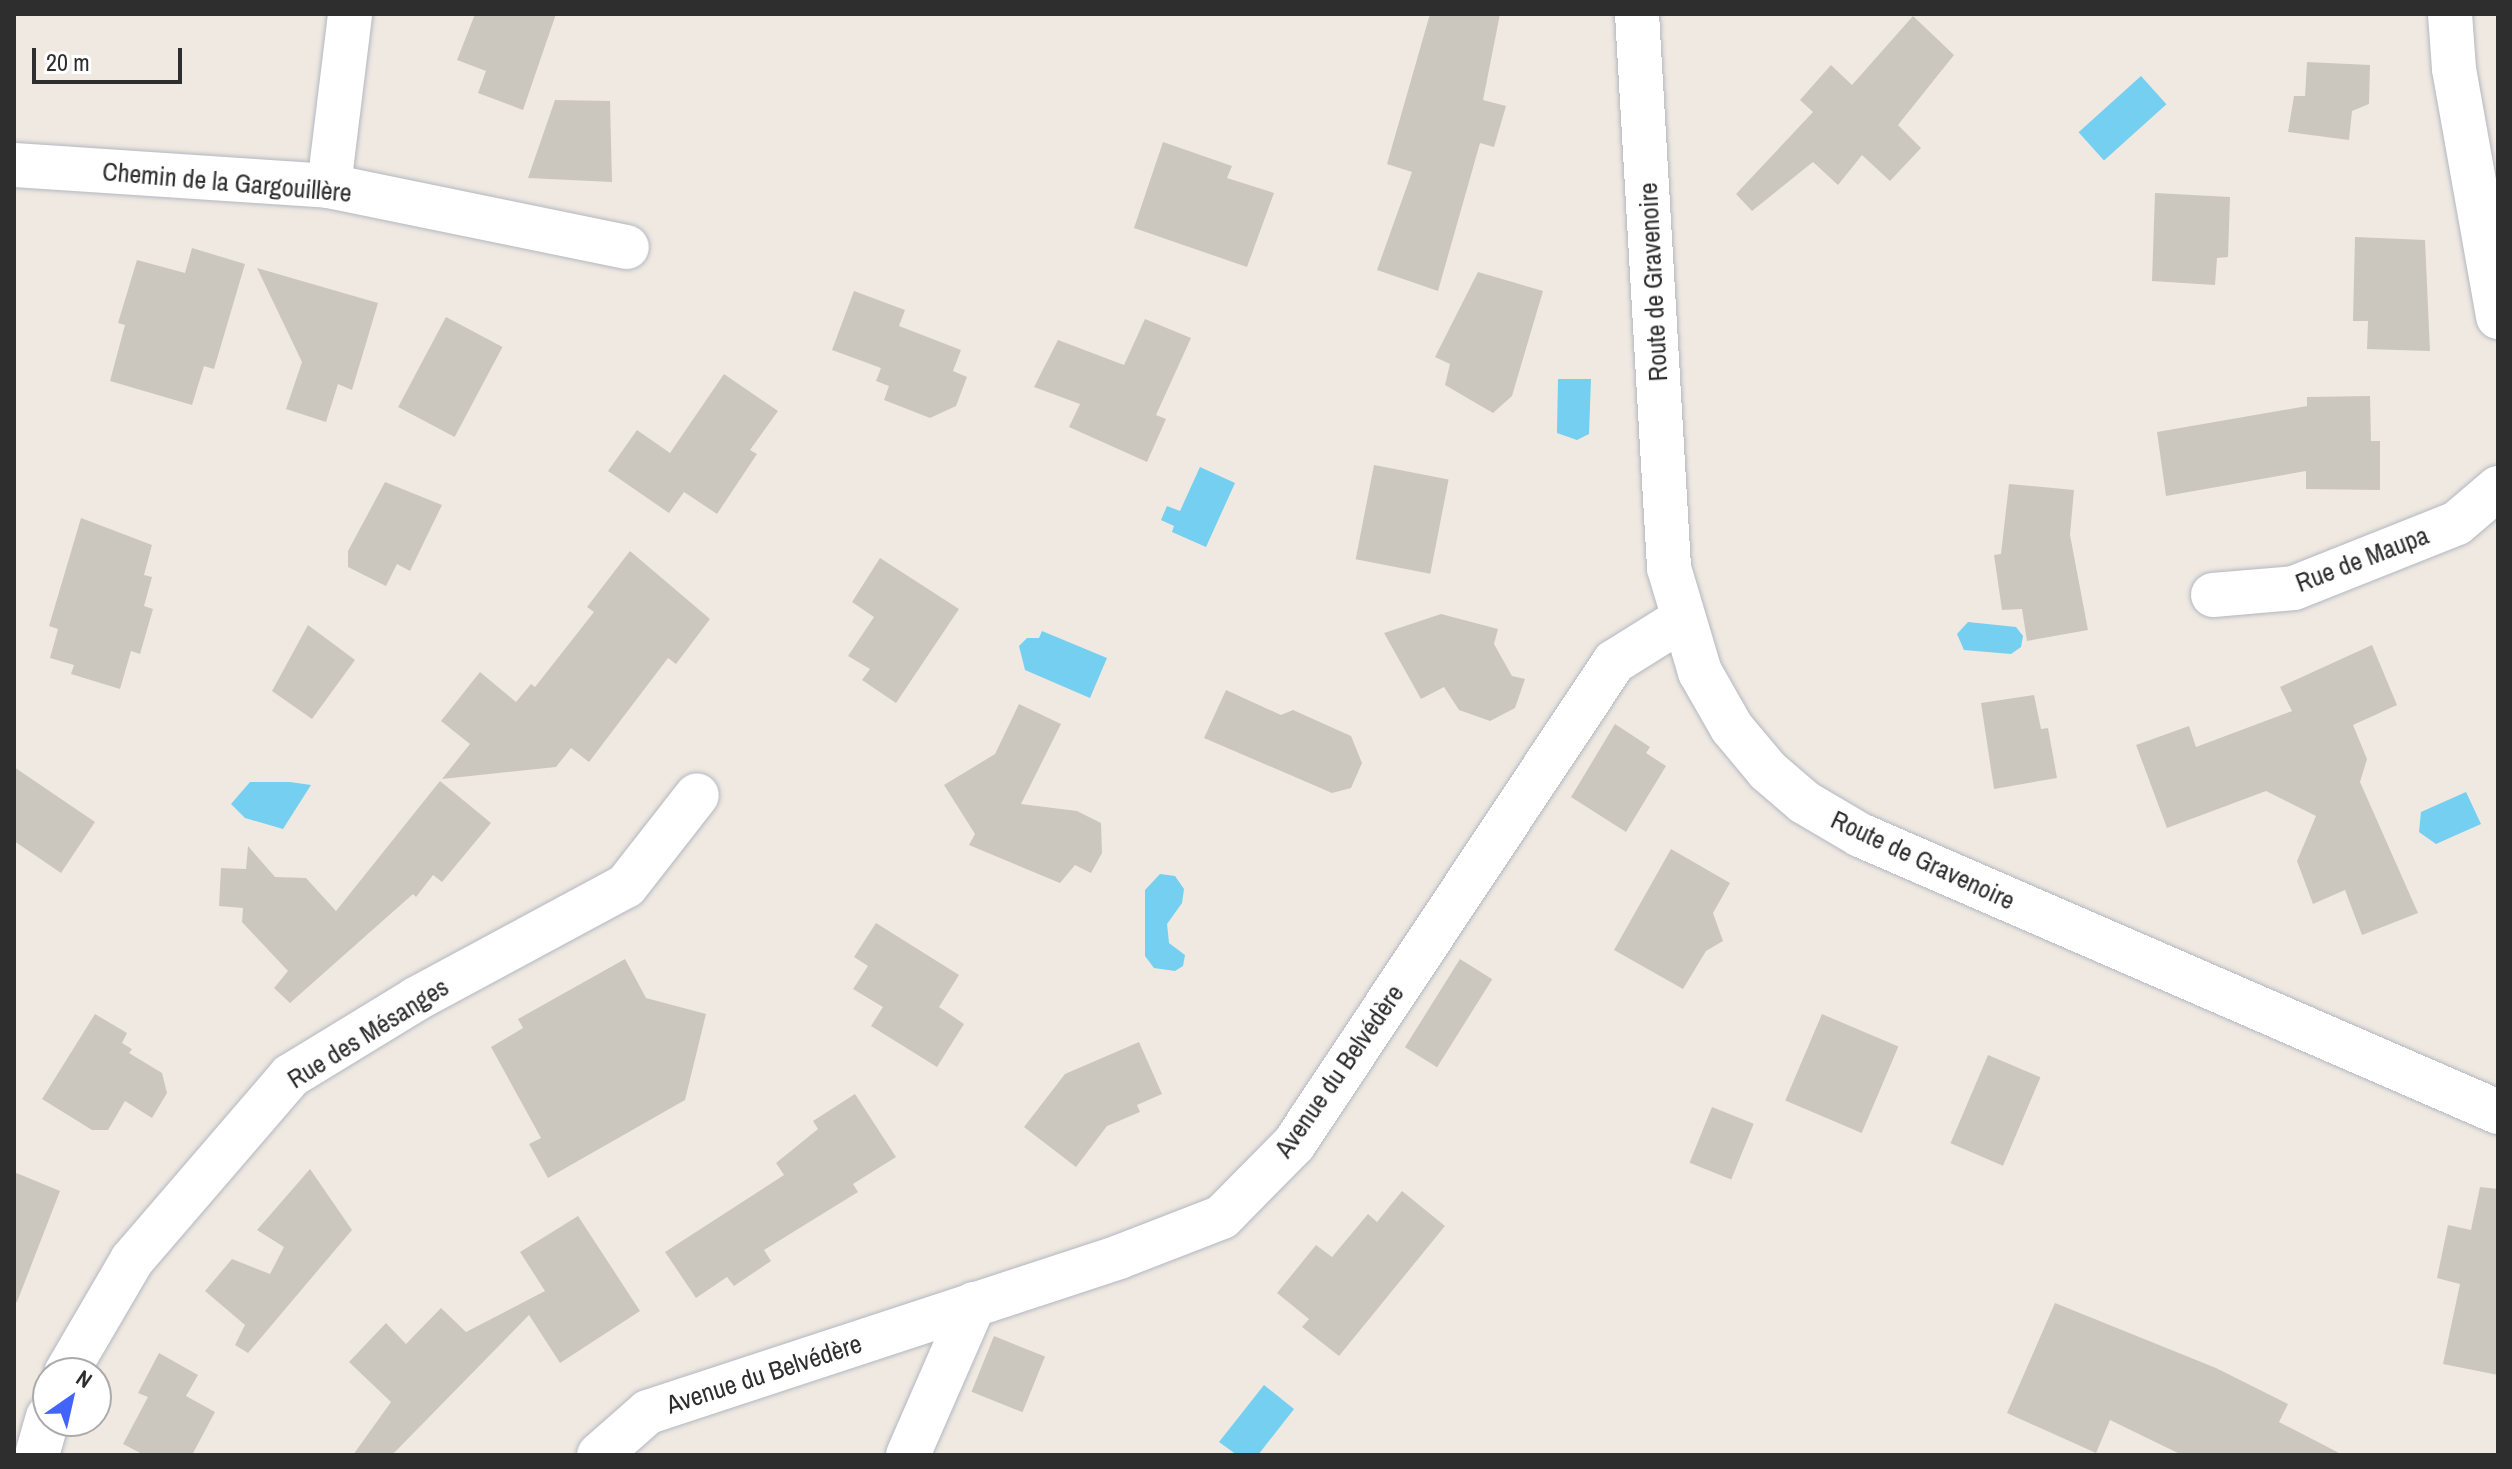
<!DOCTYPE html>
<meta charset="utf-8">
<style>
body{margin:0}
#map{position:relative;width:2512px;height:1469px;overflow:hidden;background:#efe9e1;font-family:"Archivo Narrow",sans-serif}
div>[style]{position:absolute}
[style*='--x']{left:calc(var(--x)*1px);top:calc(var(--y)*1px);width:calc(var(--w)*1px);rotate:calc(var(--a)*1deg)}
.water>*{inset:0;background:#75cff0;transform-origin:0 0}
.building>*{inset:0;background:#cbc7bf;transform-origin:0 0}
.roads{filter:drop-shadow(0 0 2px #b4b7c1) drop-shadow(0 0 2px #b4b7c1)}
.minor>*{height:44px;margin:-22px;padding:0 22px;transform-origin:22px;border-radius:22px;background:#fff}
.tertiary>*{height:44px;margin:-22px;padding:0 22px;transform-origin:22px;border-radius:22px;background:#fff}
span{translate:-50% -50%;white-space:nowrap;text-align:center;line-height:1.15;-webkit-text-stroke:6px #fff;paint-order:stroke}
.street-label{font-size:26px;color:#2e2e2e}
.frame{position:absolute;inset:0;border:16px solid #2e2e2e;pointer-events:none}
.north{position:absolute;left:32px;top:1357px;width:80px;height:80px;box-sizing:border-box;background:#fff;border:2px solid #ababab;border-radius:50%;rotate:34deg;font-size:22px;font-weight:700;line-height:32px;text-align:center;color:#2e2e2e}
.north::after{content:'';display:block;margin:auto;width:28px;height:36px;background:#4264fb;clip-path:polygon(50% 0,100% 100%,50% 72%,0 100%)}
.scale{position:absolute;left:32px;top:48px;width:150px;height:36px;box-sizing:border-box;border:4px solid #2e2e2e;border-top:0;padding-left:10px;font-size:24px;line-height:28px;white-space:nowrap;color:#2e2e2e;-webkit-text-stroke:6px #fff;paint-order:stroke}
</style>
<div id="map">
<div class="water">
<div style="left:2141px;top:76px;width:38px;height:84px;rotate:48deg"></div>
<div style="clip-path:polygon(1558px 379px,1591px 379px,1589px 434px,1577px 440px,1557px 433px)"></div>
<div style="clip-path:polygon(1200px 467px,1235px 483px,1206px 547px,1172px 532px,1174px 526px,1161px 520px,1167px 506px,1180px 511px)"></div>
<div style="clip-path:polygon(1968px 622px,2016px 627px,2023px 636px,2021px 647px,2011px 654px,1964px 650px,1957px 634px)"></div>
<div style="clip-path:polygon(1042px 631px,1107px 658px,1090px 698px,1025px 670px,1019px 646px,1027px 638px,1039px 638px)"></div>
<div style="clip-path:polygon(250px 782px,290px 782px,311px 785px,283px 829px,245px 818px,231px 804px)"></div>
<div style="clip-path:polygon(2466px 792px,2481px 824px,2436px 844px,2419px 832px,2421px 812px)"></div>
<div style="clip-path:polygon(1160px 874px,1175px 876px,1184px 889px,1182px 903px,1167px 924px,1169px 943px,1185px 955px,1183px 966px,1175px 971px,1154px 968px,1145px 956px,1145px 890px)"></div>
<div style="clip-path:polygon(1264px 1385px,1294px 1409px,1258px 1455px,1237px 1455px,1219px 1442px)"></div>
</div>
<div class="building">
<div style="clip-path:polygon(475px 14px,556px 14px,523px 110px,478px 93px,486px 71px,457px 60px)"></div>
<div style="clip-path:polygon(1430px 14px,1500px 14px,1483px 100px,1506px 106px,1494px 147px,1480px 143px,1438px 291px,1377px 270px,1412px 172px,1387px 164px)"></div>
<div style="clip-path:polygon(1913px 16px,1954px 55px,1898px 125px,1921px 148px,1890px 181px,1862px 155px,1838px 185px,1813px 162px,1752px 211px,1736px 194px,1813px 112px,1800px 100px,1831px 65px,1852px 85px)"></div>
<div style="clip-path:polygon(2307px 62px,2370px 65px,2369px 104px,2352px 111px,2349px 140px,2288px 132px,2294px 96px,2305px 96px)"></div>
<div style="clip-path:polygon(555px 100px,610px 101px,612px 182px,528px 178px)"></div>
<div style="clip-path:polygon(1163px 142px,1232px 166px,1227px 178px,1274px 193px,1247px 267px,1134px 228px)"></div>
<div style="clip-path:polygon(2155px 193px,2230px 197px,2228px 257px,2217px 258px,2215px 285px,2152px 281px)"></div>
<div style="clip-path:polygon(2355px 237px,2425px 240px,2430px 351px,2367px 349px,2368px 321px,2353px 321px)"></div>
<div style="clip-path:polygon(192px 248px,245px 264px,214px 369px,204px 366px,192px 405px,110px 381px,125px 325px,118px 323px,137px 260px,185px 273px)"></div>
<div style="clip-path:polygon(257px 268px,378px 303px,352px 390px,338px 384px,326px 422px,286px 409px,302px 362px)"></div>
<div style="clip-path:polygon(1478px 272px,1543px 291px,1512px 396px,1493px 413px,1445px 385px,1450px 364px,1435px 357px)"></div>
<div style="clip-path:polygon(854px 291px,905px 310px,899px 326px,961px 350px,953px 371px,967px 377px,956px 406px,930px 418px,884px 400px,889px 386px,876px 381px,881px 368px,832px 350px)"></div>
<div style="left:446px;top:317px;width:64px;height:102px;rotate:28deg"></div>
<div style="clip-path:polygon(1145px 319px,1191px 338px,1156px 415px,1166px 419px,1147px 462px,1069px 427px,1080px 404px,1034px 387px,1058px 340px,1124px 365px)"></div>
<div style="clip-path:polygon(724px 374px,778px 411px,750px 450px,757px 454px,717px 514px,684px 492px,669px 513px,608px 471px,637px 430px,670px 453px)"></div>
<div style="clip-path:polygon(2370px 396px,2371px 441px,2380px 441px,2380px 490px,2306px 489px,2306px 471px,2166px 496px,2157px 432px,2307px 406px,2307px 397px)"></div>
<div style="left:1374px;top:465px;width:76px;height:96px;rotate:11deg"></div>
<div style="clip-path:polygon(385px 482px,442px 505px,410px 571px,397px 564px,386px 586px,348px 567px,348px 551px)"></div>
<div style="clip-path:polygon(2009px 484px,2074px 490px,2070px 535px,2088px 630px,2027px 641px,2022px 609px,2002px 610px,1994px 555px,2001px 554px)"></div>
<div style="clip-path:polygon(81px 518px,152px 545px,144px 575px,152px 577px,144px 606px,153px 609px,140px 654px,131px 651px,120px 689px,71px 674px,74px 665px,50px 658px,58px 629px,49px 626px)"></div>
<div style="clip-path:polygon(630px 551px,710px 619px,676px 664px,668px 658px,589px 762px,571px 748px,556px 767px,442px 779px,470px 744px,441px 721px,480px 672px,516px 702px,531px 684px,535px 687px,594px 612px,587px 607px)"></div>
<div style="clip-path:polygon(880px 558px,959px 609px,896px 703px,862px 680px,870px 669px,848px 656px,874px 617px,852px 602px)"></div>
<div style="clip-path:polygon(1441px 614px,1498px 629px,1494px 644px,1512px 676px,1525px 679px,1515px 708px,1490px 721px,1459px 710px,1444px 687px,1421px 699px,1384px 633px)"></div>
<div style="clip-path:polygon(308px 625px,355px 660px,312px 719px,272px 691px)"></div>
<div style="clip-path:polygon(2372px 645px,2397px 705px,2353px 725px,2367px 759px,2360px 782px,2418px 913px,2362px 935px,2345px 890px,2313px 904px,2297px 861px,2316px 816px,2266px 791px,2167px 828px,2136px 745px,2189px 726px,2196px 747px,2292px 711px,2280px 687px)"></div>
<div style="clip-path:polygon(1226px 690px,1281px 715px,1293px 710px,1351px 736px,1362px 763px,1351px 788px,1332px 793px,1204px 738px)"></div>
<div style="clip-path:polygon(2034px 695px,2041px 729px,2048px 728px,2057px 778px,1994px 789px,1981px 703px)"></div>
<div style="clip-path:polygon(1019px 704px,1061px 724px,1021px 804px,1077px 811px,1101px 823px,1102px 853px,1091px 873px,1075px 865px,1060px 883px,969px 845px,975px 834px,944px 785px,995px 754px)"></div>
<div style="clip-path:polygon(1615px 724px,1650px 747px,1646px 753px,1666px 766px,1626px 832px,1571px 797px)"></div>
<div style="clip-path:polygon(14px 767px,95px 822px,61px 873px,14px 841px)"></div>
<div style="clip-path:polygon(440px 781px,491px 823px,442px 882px,433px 875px,416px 897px,413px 894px,290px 1003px,274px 988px,288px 971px,242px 922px,243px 908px,219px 906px,221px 868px,246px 869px,248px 846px,275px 877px,306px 878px,336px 911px)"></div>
<div style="clip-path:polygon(1671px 849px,1730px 883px,1713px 913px,1723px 941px,1706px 951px,1683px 989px,1614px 950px)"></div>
<div style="clip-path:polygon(876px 923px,959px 975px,939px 1007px,964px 1024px,937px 1067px,871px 1026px,883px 1007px,853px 989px,868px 966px,854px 957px)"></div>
<div style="clip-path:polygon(625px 959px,646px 998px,706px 1014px,685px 1100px,548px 1178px,529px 1144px,541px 1138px,491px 1047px,523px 1028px,518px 1019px)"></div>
<div style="left:1460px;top:959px;width:38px;height:104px;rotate:32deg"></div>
<div style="clip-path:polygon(95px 1014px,127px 1033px,122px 1043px,132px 1049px,129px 1053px,162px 1073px,167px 1093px,152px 1118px,125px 1101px,108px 1130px,92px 1130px,42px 1099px)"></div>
<div style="left:1822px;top:1014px;width:83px;height:94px;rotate:23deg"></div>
<div style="clip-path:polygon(1139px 1042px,1162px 1094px,1137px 1105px,1140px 1112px,1107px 1126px,1076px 1167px,1024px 1127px,1065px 1074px)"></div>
<div style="left:1988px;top:1055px;width:57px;height:96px;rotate:23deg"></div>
<div style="clip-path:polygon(855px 1094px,896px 1157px,853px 1184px,858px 1192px,764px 1250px,771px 1261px,734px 1286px,727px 1277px,696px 1298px,665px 1252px,784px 1175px,776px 1163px,818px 1129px,813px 1121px)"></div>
<div style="left:1712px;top:1107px;width:45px;height:60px;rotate:22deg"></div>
<div style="clip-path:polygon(310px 1169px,352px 1230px,248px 1353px,235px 1345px,245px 1325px,205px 1291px,232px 1259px,270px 1274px,284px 1247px,257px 1230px)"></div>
<div style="clip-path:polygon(14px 1172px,60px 1191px,17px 1302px,14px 1302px)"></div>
<div style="clip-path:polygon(2480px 1187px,2498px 1189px,2498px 1375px,2443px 1364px,2460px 1284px,2437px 1278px,2448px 1225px,2471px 1230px)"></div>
<div style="clip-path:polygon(1402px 1191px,1445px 1226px,1339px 1356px,1302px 1327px,1309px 1319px,1277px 1293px,1316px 1245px,1332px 1257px,1368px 1214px,1377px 1222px)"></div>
<div style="clip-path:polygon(578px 1216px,640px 1311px,560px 1363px,529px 1315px,392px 1455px,353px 1455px,391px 1402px,349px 1362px,386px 1323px,406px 1344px,441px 1308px,466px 1332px,545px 1291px,520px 1252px)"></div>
<div style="clip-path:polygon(2055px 1303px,2216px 1368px,2288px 1404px,2279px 1422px,2343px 1455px,2182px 1455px,2110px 1420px,2096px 1453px,2007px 1413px)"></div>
<div style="left:994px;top:1336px;width:55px;height:60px;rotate:22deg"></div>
<div style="clip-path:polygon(159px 1353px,198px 1375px,186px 1396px,215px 1412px,192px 1455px,144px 1455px,123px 1444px,148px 1397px,138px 1393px)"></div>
</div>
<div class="roads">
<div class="minor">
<div style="--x:2450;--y:14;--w:55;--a:85.8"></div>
<div style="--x:2454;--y:69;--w:252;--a:79.9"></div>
<div style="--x:14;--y:165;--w:316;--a:3.8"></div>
<div style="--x:329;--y:186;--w:304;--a:11.6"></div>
<div style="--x:329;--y:186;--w:173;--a:-83"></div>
<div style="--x:2213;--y:595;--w:81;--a:-4.9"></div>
<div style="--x:2294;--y:588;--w:175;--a:-21.7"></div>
<div style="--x:2457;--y:523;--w:54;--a:-40.5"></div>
<div style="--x:66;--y:1373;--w:131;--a:-59.7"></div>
<div style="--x:132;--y:1260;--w:243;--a:-49.3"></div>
<div style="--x:290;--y:1076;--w:148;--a:-31.4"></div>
<div style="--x:416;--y:999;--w:238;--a:-28.3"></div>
<div style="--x:626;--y:886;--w:115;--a:-52"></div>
<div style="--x:37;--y:1455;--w:40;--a:-74"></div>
<div style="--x:599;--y:1455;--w:65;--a:-41.3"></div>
<div style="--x:648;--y:1412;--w:496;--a:-18.2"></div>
<div style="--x:1119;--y:1257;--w:110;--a:-21.2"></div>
<div style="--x:1222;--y:1217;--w:103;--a:-45.4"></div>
<div style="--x:1294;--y:1144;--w:579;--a:-56.42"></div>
<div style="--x:1614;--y:662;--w:79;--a:-32.1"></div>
<div style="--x:908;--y:1455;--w:165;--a:-66.4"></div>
</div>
<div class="tertiary">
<div style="--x:1637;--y:14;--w:555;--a:86.69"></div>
<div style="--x:1669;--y:568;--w:109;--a:73.4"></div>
<div style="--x:1700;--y:672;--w:64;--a:60.3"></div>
<div style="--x:1732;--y:728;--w:56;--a:50.1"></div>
<div style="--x:1768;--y:771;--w:48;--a:40.7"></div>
<div style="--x:1804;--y:802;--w:65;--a:30.5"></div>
<div style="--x:1860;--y:835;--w:696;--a:23.47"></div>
</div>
</div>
<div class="street-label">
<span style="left:227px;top:182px;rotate:5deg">Chemin de la Gargouillère</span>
<span style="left:1653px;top:282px;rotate:-93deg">Route de Gravenoire</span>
<span style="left:2362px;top:559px;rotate:-21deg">Rue de Maupa</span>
<span style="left:1923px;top:860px;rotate:25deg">Route de Gravenoire</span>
<span style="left:368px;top:1033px;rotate:-32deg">Rue des Mésanges</span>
<span style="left:1339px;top:1071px;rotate:-55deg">Avenue du Belvédère</span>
<span style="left:764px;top:1374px;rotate:-18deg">Avenue du Belvédère</span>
</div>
<div class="frame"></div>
<div class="north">N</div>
<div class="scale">20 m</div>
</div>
